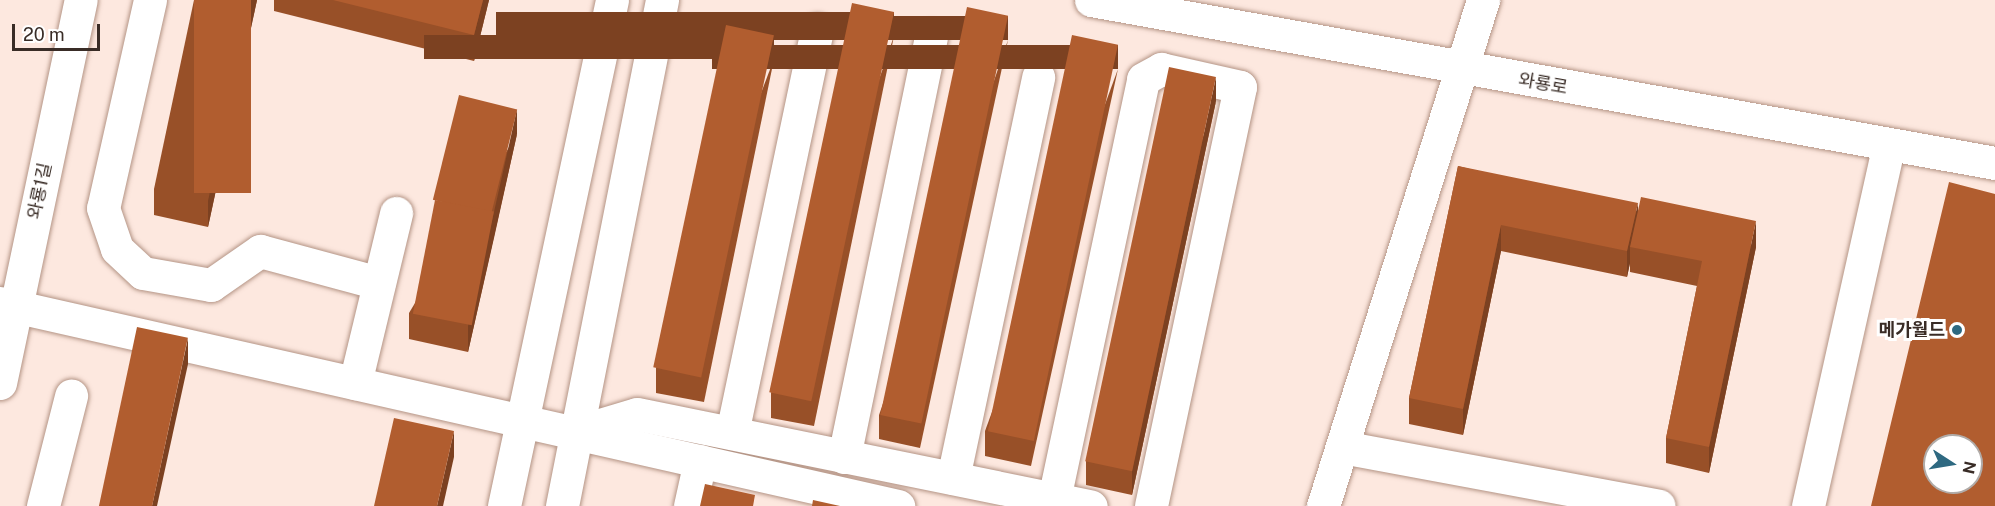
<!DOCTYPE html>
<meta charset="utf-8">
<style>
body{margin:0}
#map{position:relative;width:1995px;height:506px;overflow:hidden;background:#fde8df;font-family:"Public Sans","Noto Sans KR",sans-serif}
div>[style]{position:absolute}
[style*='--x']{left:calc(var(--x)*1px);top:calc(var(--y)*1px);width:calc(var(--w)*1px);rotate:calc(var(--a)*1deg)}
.roads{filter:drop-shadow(0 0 2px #b49485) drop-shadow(0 0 2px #b49485)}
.minor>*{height:33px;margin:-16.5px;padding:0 16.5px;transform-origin:16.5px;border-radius:16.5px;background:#fff}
.wall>*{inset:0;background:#985028}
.shaded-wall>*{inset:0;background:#7c4121;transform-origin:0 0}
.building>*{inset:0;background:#b15d2f;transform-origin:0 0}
.dots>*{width:16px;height:16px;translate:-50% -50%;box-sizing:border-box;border:3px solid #fff;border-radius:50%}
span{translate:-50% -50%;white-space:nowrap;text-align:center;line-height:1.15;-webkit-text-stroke:6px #fff;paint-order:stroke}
.street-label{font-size:18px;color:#392c26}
.poi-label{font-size:18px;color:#392c26;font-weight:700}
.right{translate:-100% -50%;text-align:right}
.north{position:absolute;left:1923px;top:434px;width:60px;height:60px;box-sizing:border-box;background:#fff;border:2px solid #b0aba8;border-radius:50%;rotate:102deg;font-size:16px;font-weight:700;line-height:24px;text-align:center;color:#392c26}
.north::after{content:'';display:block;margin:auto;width:21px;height:27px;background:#2e6981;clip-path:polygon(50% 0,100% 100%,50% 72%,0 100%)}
.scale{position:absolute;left:12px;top:24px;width:88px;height:27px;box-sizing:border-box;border:3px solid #392c26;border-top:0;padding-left:8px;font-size:18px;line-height:21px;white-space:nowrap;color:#392c26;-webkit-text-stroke:4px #fff;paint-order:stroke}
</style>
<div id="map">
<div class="roads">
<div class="minor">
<div style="--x:150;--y:0;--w:213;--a:102.7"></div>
<div style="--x:103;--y:208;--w:43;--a:71.1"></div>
<div style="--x:117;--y:249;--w:35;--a:43"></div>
<div style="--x:143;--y:273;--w:69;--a:10"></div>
<div style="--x:211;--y:285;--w:60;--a:-34.8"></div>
<div style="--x:260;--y:251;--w:123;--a:15.1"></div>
<div style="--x:1091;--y:0;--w:919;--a:10.22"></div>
<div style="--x:0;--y:303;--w:921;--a:12.74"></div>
<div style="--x:0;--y:383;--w:391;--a:-78.1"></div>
<div style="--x:355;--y:383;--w:175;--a:-76.4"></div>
<div style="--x:580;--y:431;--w:59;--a:-16.6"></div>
<div style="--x:637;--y:414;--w:463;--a:11.5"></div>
<div style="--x:732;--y:433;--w:412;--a:-78.1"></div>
<div style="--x:1342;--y:447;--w:322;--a:10.5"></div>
<div style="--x:844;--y:457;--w:429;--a:-78.3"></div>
<div style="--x:953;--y:478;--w:410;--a:-78"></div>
<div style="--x:1054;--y:499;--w:429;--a:-78"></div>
<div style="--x:1143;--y:79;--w:21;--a:-29"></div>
<div style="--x:1161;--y:69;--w:81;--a:12.8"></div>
<div style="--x:1240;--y:87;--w:428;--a:102"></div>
<div style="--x:43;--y:506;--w:114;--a:-75.7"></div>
<div style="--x:504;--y:506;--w:517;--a:-77.95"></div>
<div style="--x:562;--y:506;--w:516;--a:-78.82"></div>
<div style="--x:690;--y:506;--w:46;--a:-77.5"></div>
<div style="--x:1323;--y:506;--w:531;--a:-72.45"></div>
<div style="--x:1808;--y:506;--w:368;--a:-77.4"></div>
</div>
</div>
<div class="wall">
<div style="clip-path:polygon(194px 0,257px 0,208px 227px,154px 215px,154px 189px)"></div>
<div style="clip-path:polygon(274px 0,489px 0,474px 61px,274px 11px)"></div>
<div style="clip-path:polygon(894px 36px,814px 426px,771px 418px,771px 393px)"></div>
<div style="clip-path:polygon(1008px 40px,920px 448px,879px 439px,879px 415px)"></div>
<div style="clip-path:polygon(774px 59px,704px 402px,656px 393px,656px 368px)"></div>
<div style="clip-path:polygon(1118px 69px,1031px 466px,985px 456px,985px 431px)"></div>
<div style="clip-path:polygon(1216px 101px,1132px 495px,1086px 485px,1086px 461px)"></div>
<div style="clip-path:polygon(517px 134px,468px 352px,409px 339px,409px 313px)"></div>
<div style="clip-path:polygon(1458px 166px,1638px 212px,1756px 247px,1709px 473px,1666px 463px,1666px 438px,1697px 286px,1630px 272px,1630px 263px,1627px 277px,1501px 251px,1463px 435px,1409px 424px,1409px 398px)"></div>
</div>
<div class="shaded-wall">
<div style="clip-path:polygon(251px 0,257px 0,208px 227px,208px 201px)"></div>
<div style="clip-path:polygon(483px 0,489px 0,474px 61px,474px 35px)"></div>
<div style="left:894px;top:12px;width:24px;height:398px;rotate:90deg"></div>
<div style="left:1008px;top:16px;width:24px;height:417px;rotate:90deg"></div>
<div style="left:774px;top:35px;width:24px;height:350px;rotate:90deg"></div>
<div style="left:1118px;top:45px;width:24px;height:406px;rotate:90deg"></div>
<div style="clip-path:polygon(1216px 77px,1216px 101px,1132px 495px,1132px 470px)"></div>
<div style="clip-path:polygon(517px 109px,517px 134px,494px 238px,494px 212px)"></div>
<div style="clip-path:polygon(1638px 203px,1638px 229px,1630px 247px,1630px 263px,1627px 277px,1627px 251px)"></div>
<div style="clip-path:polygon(494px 212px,494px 238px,468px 352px,468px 326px)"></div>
<div style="clip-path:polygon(1756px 221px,1756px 247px,1709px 473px,1709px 447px)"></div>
<div style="clip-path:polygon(1501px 225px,1501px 251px,1463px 435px,1463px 409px)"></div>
<div style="clip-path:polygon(188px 338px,188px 364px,157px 506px,152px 506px)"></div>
<div style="clip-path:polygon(454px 431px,454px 457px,443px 506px,437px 506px)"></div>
</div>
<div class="building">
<div style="left:194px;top:0;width:57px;height:193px"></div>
<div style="clip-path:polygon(333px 0,483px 0,474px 35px)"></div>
<div style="left:852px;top:3px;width:43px;height:398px;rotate:12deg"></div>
<div style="left:967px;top:7px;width:42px;height:417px;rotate:12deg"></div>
<div style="left:726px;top:25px;width:49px;height:350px;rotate:12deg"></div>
<div style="left:1072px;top:35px;width:47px;height:405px;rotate:12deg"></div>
<div style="left:1169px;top:67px;width:48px;height:403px;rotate:12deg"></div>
<div style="left:459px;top:95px;width:60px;height:108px;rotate:14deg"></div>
<div style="clip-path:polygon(1458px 166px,1638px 203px,1627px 251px,1501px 225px,1463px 409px,1409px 398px)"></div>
<div style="clip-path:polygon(evenodd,1949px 182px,1995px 194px,1995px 506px,1871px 506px,1949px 182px,1935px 446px,1971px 446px,1971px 482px,1935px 482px,1935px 446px)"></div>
<div style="clip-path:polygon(1641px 197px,1756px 221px,1709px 447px,1666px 438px,1702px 261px,1630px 247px)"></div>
<div style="left:435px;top:200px;width:60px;height:116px;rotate:11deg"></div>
<div style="left:137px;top:327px;width:52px;height:183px;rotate:12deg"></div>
<div style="clip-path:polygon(394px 418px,454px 431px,437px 506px,374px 506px)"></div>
<div style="clip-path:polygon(705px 484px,755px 495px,753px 506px,700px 506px)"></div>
<div style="clip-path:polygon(813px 500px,840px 506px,812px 506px)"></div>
</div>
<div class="dots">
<div style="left:1957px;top:330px;background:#2e6981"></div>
</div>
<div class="street-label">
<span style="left:1543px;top:84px;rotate:10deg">와룡로</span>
<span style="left:40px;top:191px;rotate:-78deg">와룡1길</span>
</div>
<div class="poi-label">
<span class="right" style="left:1945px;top:330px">메가월드</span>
</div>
<div class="north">N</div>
<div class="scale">20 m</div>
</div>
